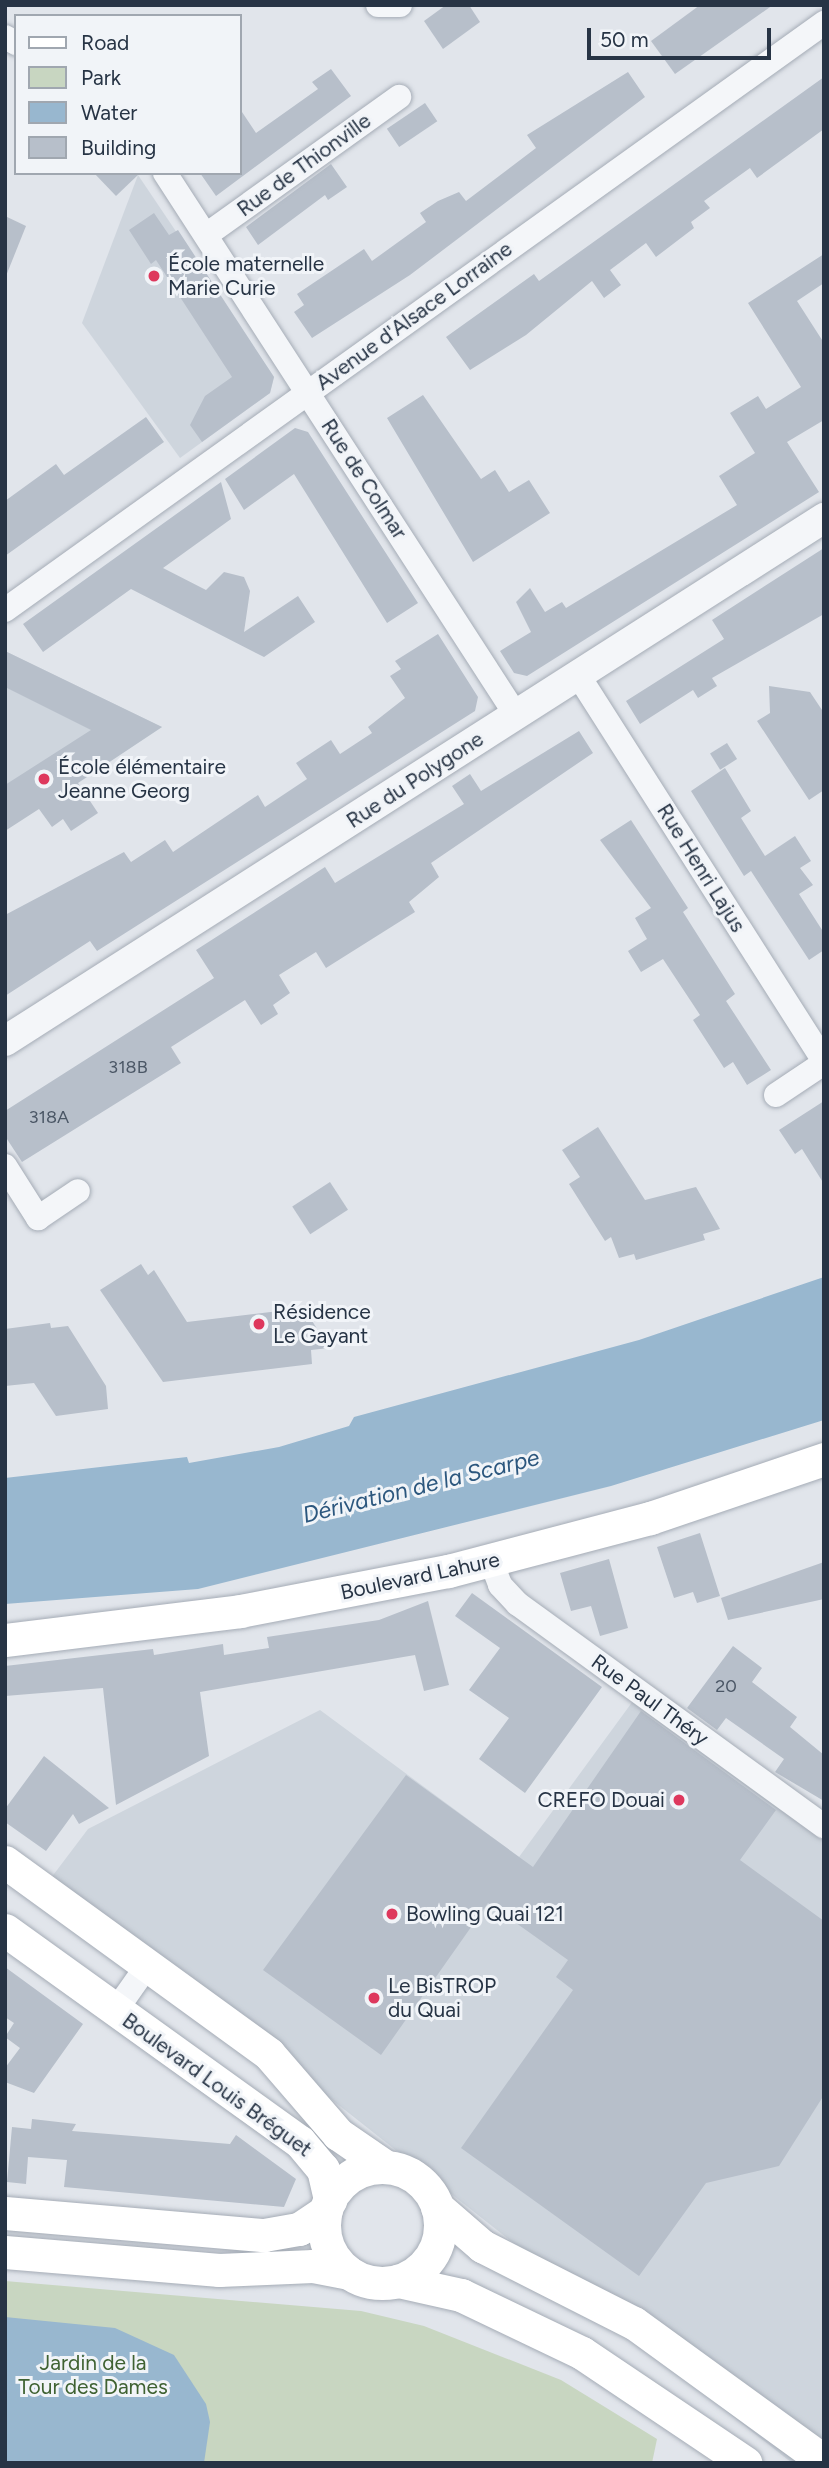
<!DOCTYPE html>
<meta charset="utf-8">
<style>
body{margin:0}
#map{position:relative;width:829px;height:2468px;overflow:hidden;background:#e1e5eb;font-family:Figtree,sans-serif}
div>[style]{position:absolute}
[style*='--x']{left:calc(var(--x)*1px);top:calc(var(--y)*1px);width:calc(var(--w)*1px);rotate:calc(var(--a)*1deg)}
.built>*{inset:0;background:#ced5dd}
.green>*{inset:0;background:#c8d6c1}
.water>*{inset:0;background:#98b7cf}
.building>*{inset:0;background:#b7bfca;transform-origin:0 0}
.roads{filter:drop-shadow(0 0 2px #a5acb6) drop-shadow(0 0 2px #a5acb6)}
.minor>*{height:24px;margin:-12px;padding:0 12px;transform-origin:12px;border-radius:12px;background:#f4f6f9}
.tertiary>*{height:30px;margin:-15px;padding:0 15px;transform-origin:15px;border-radius:15px;background:#f4f6f9}
.secondary>*{height:33px;margin:-16.5px;padding:0 16.5px;transform-origin:16.5px;border-radius:16.5px;background:#fff}
.secondary>.ring{margin:-16.5px;padding:0;box-sizing:content-box;background:none;border:33px solid #fff;border-radius:50%}
.dots>*{width:19px;height:19px;translate:-50% -50%;box-sizing:border-box;border:4px solid #f1f4f8;border-radius:50%}
span{translate:-50% -50%;white-space:nowrap;text-align:center;line-height:1.15;-webkit-text-stroke:6px #f1f4f8;paint-order:stroke}
.number-label{font-size:18px;color:#4b5766}
.number-label span{-webkit-text-stroke-width:0}
.street-label{font-size:21px;color:#273445}
.poi-label{font-size:21px;color:#273445}
.left{translate:0 -50%;text-align:left}
.right{translate:-100% -50%;text-align:right}
.park-label{font-size:21px;color:#3f6232}
.water-label{font-size:23px;color:#2c577e;font-style:italic}
.frame{position:absolute;inset:0;border:7px solid #273445;pointer-events:none}
.legend{position:absolute;left:14px;top:14px;width:228px;height:161px;box-sizing:border-box;background:#f1f4f8;border:2px solid #a0a7b0;margin:0;padding:9px 12px;list-style:none;font-size:21px;color:#273445}
.legend li{display:flex;align-items:center;gap:14px;height:35px}
.legend b{width:35px;border:2px solid #a0a7b0}
.scale{position:absolute;left:587px;top:28px;width:184px;height:32px;box-sizing:border-box;border:4px solid #273445;border-top:0;padding-left:9px;font-size:21px;line-height:24px;white-space:nowrap;color:#273445;-webkit-text-stroke:5px #f1f4f8;paint-order:stroke}
</style>
<div id="map">
<div class="built">
<div style="clip-path:polygon(138px 175px,274px 377px,270px 393px,180px 458px,82px 323px)"></div>
<div style="clip-path:polygon(5px 651px,162px 727px,5px 830px)"></div>
<div style="clip-path:polygon(641px 1690px,824px 1820px,824px 2463px,792px 2463px,51px 1878px,88px 1829px,320px 1710px,519px 1857px)"></div>
</div>
<div class="green">
<div style="clip-path:polygon(5px 2281px,361px 2311px,424px 2326px,561px 2380px,657px 2439px,652px 2463px,5px 2463px)"></div>
</div>
<div class="water">
<div style="clip-path:polygon(824px 1277px,824px 1420px,611px 1486px,198px 1589px,5px 1604px,5px 1478px,187px 1457px,189px 1463px,279px 1447px,349px 1426px,354px 1417px,639px 1340px)"></div>
<div style="clip-path:polygon(5px 2317px,115px 2328px,174px 2355px,206px 2404px,210px 2422px,204px 2463px,5px 2463px)"></div>
</div>
<div class="building">
<div style="clip-path:polygon(446px 5px,469px 5px,480px 22px,443px 49px,424px 21px)"></div>
<div style="clip-path:polygon(700px 5px,773px 5px,675px 74px,651px 41px)"></div>
<div style="clip-path:polygon(331px 69px,351px 96px,216px 196px,200px 173px,240px 173px,240px 109px,256px 133px,318px 89px,312px 82px)"></div>
<div style="clip-path:polygon(628px 72px,645px 97px,410px 275px,312px 338px,294px 312px,304px 305px,297px 294px,364px 249px,372px 261px,426px 222px,420px 213px,438px 201px,459px 192px,466px 201px,536px 148px,527px 135px)"></div>
<div style="clip-path:polygon(824px 77px,824px 129px,757px 178px,750px 168px,704px 201px,710px 208px,691px 222px,694px 228px,656px 257px,646px 243px,610px 270px,621px 285px,604px 298px,592px 281px,526px 335px,470px 370px,446px 337px,534px 274px,539px 281px)"></div>
<div style="left:425px;top:103px;width:22px;height:46px;rotate:56deg"></div>
<div style="clip-path:polygon(331px 164px,347px 187px,328px 200px,325px 195px,258px 245px,246px 227px)"></div>
<div style="clip-path:polygon(94px 173px,140px 173px,116px 196px)"></div>
<div style="clip-path:polygon(154px 213px,169px 235px,178px 230px,274px 377px,270px 393px,202px 442px,190px 425px,205px 396px,232px 377px,156px 260px,151px 264px,129px 230px)"></div>
<div style="clip-path:polygon(5px 216px,26px 226px,6px 276px,5px 276px)"></div>
<div style="clip-path:polygon(824px 254px,824px 283px,797px 301px,824px 343px,824px 420px,787px 442px,819px 492px,527px 676px,514px 673px,500px 651px,531px 632px,516px 602px,530px 588px,545px 612px,562px 602px,566px 608px,737px 505px,719px 476px,755px 453px,730px 413px,758px 396px,766px 409px,801px 387px,748px 303px)"></div>
<div style="clip-path:polygon(423px 395px,481px 479px,495px 470px,509px 492px,529px 480px,550px 513px,473px 562px,387px 418px)"></div>
<div style="clip-path:polygon(146px 417px,164px 442px,5px 556px,5px 501px,56px 464px,64px 475px)"></div>
<div style="clip-path:polygon(295px 428px,308px 432px,418px 603px,387px 623px,294px 474px,244px 510px,225px 479px)"></div>
<div style="clip-path:polygon(221px 482px,231px 519px,163px 568px,206px 590px,224px 572px,244px 577px,250px 591px,244px 632px,298px 596px,315px 622px,264px 657px,131px 589px,43px 652px,23px 624px)"></div>
<div style="clip-path:polygon(824px 548px,824px 614px,712px 678px,717px 686px,698px 698px,693px 690px,640px 724px,626px 701px,724px 639px,712px 620px)"></div>
<div style="clip-path:polygon(438px 634px,478px 697px,475px 711px,97px 951px,90px 941px,5px 996px,5px 915px,124px 852px,131px 862px,165px 840px,173px 852px,258px 795px,265px 807px,307px 779px,296px 763px,331px 740px,340px 754px,372px 733px,368px 727px,405px 698px,390px 676px,401px 669px,395px 661px)"></div>
<div style="clip-path:polygon(5px 651px,162px 727px,78px 783px,98px 813px,71px 831px,63px 819px,52px 827px,39px 809px,5px 831px,5px 785px,91px 730px,5px 687px)"></div>
<div style="clip-path:polygon(769px 686px,810px 692px,824px 713px,824px 790px,809px 800px,757px 721px,770px 713px)"></div>
<div style="clip-path:polygon(579px 731px,593px 753px,431px 863px,439px 877px,409px 902px,415px 912px,326px 968px,316px 952px,279px 975px,290px 993px,273px 1005px,278px 1014px,261px 1025px,245px 1000px,171px 1047px,181px 1063px,22px 1162px,5px 1136px,5px 1111px,214px 978px,196px 950px,325px 867px,335px 883px,464px 804px,452px 786px,470px 774px,481px 791px)"></div>
<div style="left:727px;top:743px;width:19px;height:20px;rotate:58deg"></div>
<div style="clip-path:polygon(725px 768px,751px 811px,741px 818px,765px 856px,795px 836px,811px 861px,800px 868px,813px 885px,799px 894px,824px 933px,824px 950px,809px 960px,751px 871px,744px 876px,691px 791px)"></div>
<div style="clip-path:polygon(631px 820px,688px 908px,683px 912px,735px 994px,726px 1001px,771px 1070px,747px 1085px,733px 1062px,724px 1068px,693px 1020px,700px 1015px,663px 959px,641px 972px,628px 951px,647px 939px,635px 918px,651px 908px,600px 840px)"></div>
<div style="clip-path:polygon(824px 1101px,824px 1184px,802px 1149px,795px 1154px,779px 1130px)"></div>
<div style="clip-path:polygon(598px 1127px,645px 1200px,696px 1187px,720px 1229px,703px 1234px,705px 1240px,636px 1260px,634px 1254px,619px 1258px,611px 1237px,605px 1241px,569px 1184px,580px 1177px,562px 1150px)"></div>
<div style="left:330px;top:1182px;width:33px;height:45px;rotate:57deg"></div>
<div style="clip-path:polygon(141px 1264px,148px 1275px,154px 1270px,187px 1322px,304px 1308px,329px 1348px,311px 1350px,312px 1364px,163px 1382px,100px 1290px)"></div>
<div style="clip-path:polygon(50px 1323px,51px 1328px,68px 1326px,106px 1386px,108px 1409px,56px 1416px,34px 1383px,5px 1386px,5px 1329px)"></div>
<div style="clip-path:polygon(700px 1533px,720px 1596px,697px 1603px,693px 1592px,674px 1598px,657px 1547px)"></div>
<div style="clip-path:polygon(609px 1559px,628px 1628px,600px 1636px,591px 1606px,571px 1611px,560px 1573px)"></div>
<div style="clip-path:polygon(824px 1562px,824px 1599px,728px 1620px,721px 1598px)"></div>
<div style="clip-path:polygon(472px 1593px,602px 1687px,525px 1793px,479px 1759px,509px 1718px,469px 1690px,500px 1648px,455px 1616px)"></div>
<div style="clip-path:polygon(428px 1601px,449px 1685px,424px 1691px,415px 1655px,200px 1692px,209px 1756px,116px 1805px,103px 1688px,5px 1696px,5px 1666px,153px 1649px,154px 1655px,223px 1644px,224px 1655px,269px 1648px,267px 1637px,379px 1620px)"></div>
<div style="clip-path:polygon(733px 1646px,762px 1668px,752px 1682px,797px 1717px,790px 1727px,824px 1755px,824px 1801px,775px 1772px,784px 1759px,726px 1718px,717px 1730px,687px 1708px)"></div>
<div style="clip-path:polygon(641px 1711px,776px 1810px,740px 1860px,824px 1921px,824px 2095px,779px 2166px,706px 2183px,639px 2276px,461px 2148px,573px 1990px,556px 1977px,568px 1960px,488px 1903px,381px 2055px,263px 1970px,406px 1775px,533px 1867px)"></div>
<div style="clip-path:polygon(44px 1756px,109px 1808px,79px 1824px,73px 1814px,46px 1851px,5px 1822px,5px 1809px)"></div>
<div style="clip-path:polygon(5px 1967px,83px 2024px,34px 2093px,5px 2082px,5px 2068px,20px 2048px,5px 2037px,14px 2023px,5px 2017px)"></div>
<div style="clip-path:polygon(32px 2119px,76px 2124px,72px 2131px,230px 2144px,236px 2135px,296px 2179px,284px 2207px,64px 2187px,67px 2160px,28px 2157px,26px 2184px,7px 2182px,12px 2127px,31px 2129px)"></div>
</div>
<div class="roads">
<div class="minor">
<div style="--x:378;--y:5;--w:22;--a:0"></div>
<div style="--x:5;--y:37;--w:13;--a:29"></div>
<div style="--x:165;--y:173;--w:646;--a:57.07"></div>
<div style="--x:209;--y:233;--w:234;--a:-35.6"></div>
<div style="--x:5;--y:610;--w:1008;--a:-35.63"></div>
<div style="--x:578;--y:675;--w:458;--a:57.5"></div>
<div style="--x:776;--y:1095;--w:58;--a:-33.7"></div>
<div style="--x:5;--y:1166;--w:62;--a:57.6"></div>
<div style="--x:38;--y:1218;--w:48;--a:-34"></div>
<div style="--x:491;--y:1561;--w:26;--a:69"></div>
<div style="--x:500;--y:1585;--w:26;--a:47"></div>
<div style="--x:518;--y:1604;--w:378;--a:36"></div>
<div style="--x:116;--y:2010;--w:54;--a:-54.8"></div>
</div>
<div class="tertiary">
<div style="--x:5;--y:1041;--w:972;--a:-32.56"></div>
</div>
<div class="secondary">
<div style="--x:5;--y:1640;--w:237;--a:-7"></div>
<div style="--x:240;--y:1611;--w:212;--a:-10.9"></div>
<div style="--x:448;--y:1571;--w:209;--a:-14.7"></div>
<div style="--x:650;--y:1518;--w:184;--a:-18.7"></div>
<div style="--x:5;--y:1862;--w:326;--a:36"></div>
<div style="--x:269;--y:2054;--w:106;--a:49.2"></div>
<div style="--x:338;--y:2134;--w:58;--a:34.5"></div>
<div style="--x:5;--y:1930;--w:363;--a:35.7"></div>
<div style="--x:300;--y:2142;--w:35;--a:50"></div>
<div style="--x:323;--y:2169;--w:32;--a:77"></div>
<div class="ring" style="left:324px;top:2167px;width:83px;height:83px"></div>
<div style="--x:437;--y:2207;--w:60;--a:40.9"></div>
<div style="--x:482;--y:2246;--w:170;--a:26.9"></div>
<div style="--x:634;--y:2323;--w:235;--a:36"></div>
<div style="--x:5;--y:2213;--w:260;--a:4.9"></div>
<div style="--x:264;--y:2235;--w:36;--a:-10"></div>
<div style="--x:299;--y:2229;--w:32;--a:-34"></div>
<div style="--x:5;--y:2252;--w:215;--a:4.8"></div>
<div style="--x:219;--y:2270;--w:94;--a:-2.4"></div>
<div style="--x:313;--y:2266;--w:37;--a:11"></div>
<div style="--x:398;--y:2281;--w:65;--a:12.5"></div>
<div style="--x:461;--y:2295;--w:134;--a:25.6"></div>
<div style="--x:582;--y:2353;--w:197;--a:33.9"></div>
</div>
</div>
<div class="dots">
<div style="left:154px;top:276px;background:#de385d"></div>
<div style="left:44px;top:779px;background:#de385d"></div>
<div style="left:259px;top:1324px;background:#de385d"></div>
<div style="left:679px;top:1800px;background:#de385d"></div>
<div style="left:392px;top:1914px;background:#de385d"></div>
<div style="left:374px;top:1998px;background:#de385d"></div>
</div>
<div class="number-label">
<span style="left:128px;top:1067px">318B</span>
<span style="left:49px;top:1117px">318A</span>
<span style="left:726px;top:1686px">20</span>
</div>
<div class="street-label">
<span style="left:304px;top:165px;rotate:-36deg">Rue de Thionville</span>
<span style="left:414px;top:316px;rotate:-36deg">Avenue d'Alsace Lorraine</span>
<span style="left:364px;top:479px;rotate:57deg">Rue de Colmar</span>
<span style="left:415px;top:780px;rotate:-33deg">Rue du Polygone</span>
<span style="left:701px;top:868px;rotate:58deg">Rue Henri Lajus</span>
<span style="left:420px;top:1576px;rotate:-12deg">Boulevard Lahure</span>
<span style="left:650px;top:1700px;rotate:36deg">Rue Paul Théry</span>
<span style="left:217px;top:2085px;rotate:36deg">Boulevard Louis Bréguet</span>
</div>
<div class="poi-label">
<span class="left" style="left:168px;top:276px">École maternelle<br>Marie Curie</span>
<span class="left" style="left:58px;top:779px">École élémentaire<br>Jeanne Georg</span>
<span class="left" style="left:273px;top:1324px">Résidence<br>Le Gayant</span>
<span class="right" style="left:665px;top:1800px">CREFO Douai</span>
<span class="left" style="left:406px;top:1914px">Bowling Quai 121</span>
<span class="left" style="left:388px;top:1998px">Le BisTROP<br>du Quai</span>
</div>
<div class="park-label">
<span style="left:93px;top:2375px">Jardin de la<br>Tour des Dames</span>
</div>
<div class="water-label">
<span style="left:421px;top:1486px;rotate:-14deg">Dérivation de la Scarpe</span>
</div>
<div class="frame"></div>
<ul class="legend">
<li><b style="height:9px;background:#fff"></b>Road</li>
<li><b style="height:19px;background:#c8d6c1"></b>Park</li>
<li><b style="height:19px;background:#98b7cf"></b>Water</li>
<li><b style="height:19px;background:#b7bfca"></b>Building</li>
</ul>
<div class="scale">50 m</div>
</div>
